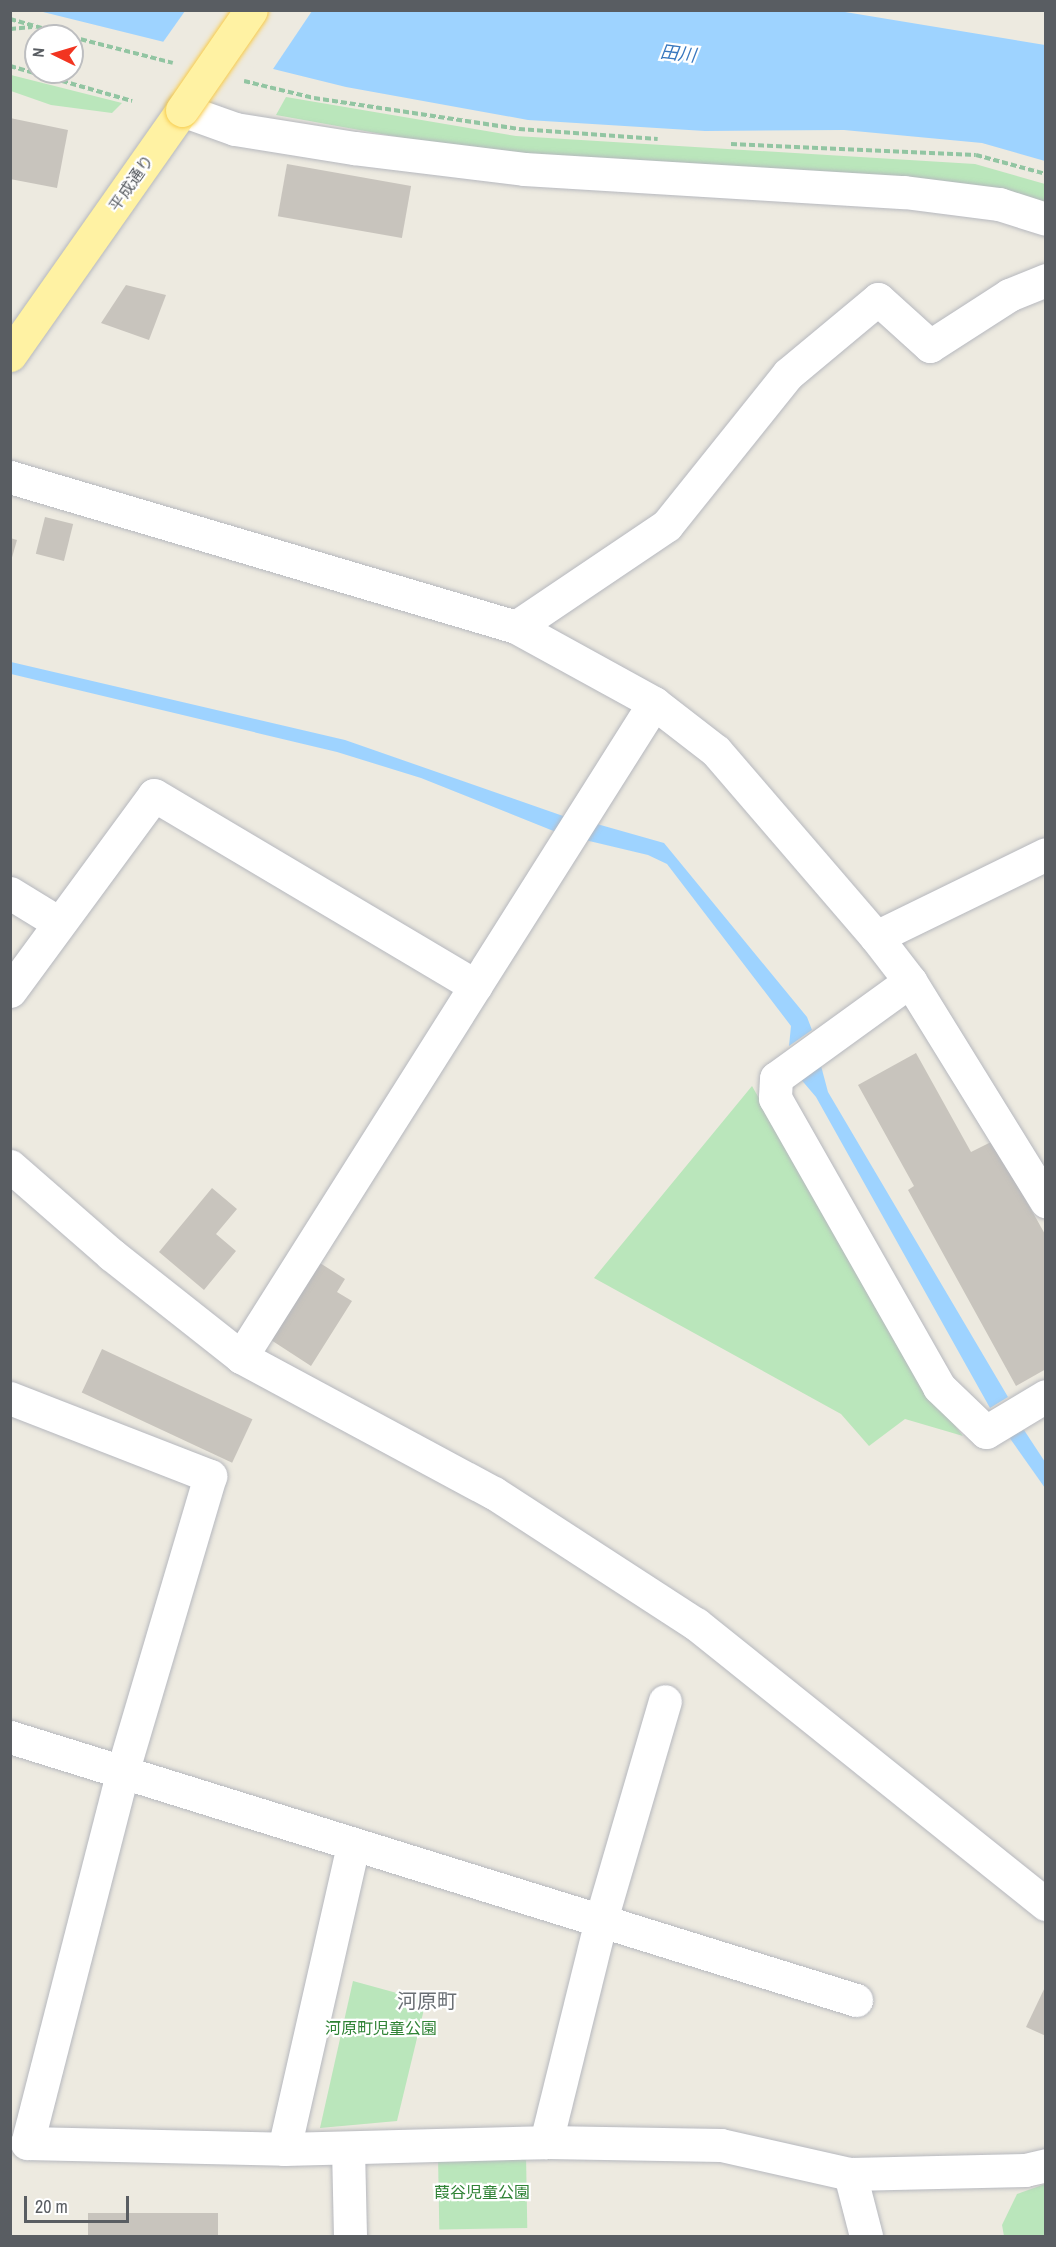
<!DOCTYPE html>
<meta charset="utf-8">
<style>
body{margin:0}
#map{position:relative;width:1056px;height:2247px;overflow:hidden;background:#edeae0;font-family:"Archivo Narrow","Noto Sans JP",sans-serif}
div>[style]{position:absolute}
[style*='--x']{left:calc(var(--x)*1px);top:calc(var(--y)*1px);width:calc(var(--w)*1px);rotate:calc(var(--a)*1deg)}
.green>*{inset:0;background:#bae6bb;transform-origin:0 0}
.water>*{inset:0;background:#9ed3ff}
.pier>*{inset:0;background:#edeae0}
.building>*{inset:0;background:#c8c4bd;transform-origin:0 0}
.path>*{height:4px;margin-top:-2px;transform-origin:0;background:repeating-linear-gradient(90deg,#92c5a2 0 6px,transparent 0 9px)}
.roads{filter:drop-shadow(0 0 2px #b6b8be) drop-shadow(0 0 2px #b6b8be)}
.minor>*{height:33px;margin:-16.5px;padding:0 16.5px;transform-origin:16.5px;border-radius:16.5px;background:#fff}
.major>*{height:33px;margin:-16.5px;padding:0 16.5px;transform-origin:16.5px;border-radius:16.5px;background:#fff2a3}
.bridges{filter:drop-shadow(0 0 2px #f8cc4d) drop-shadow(0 0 2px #f8cc4d)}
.major-bridge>*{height:33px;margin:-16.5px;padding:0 16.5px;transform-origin:16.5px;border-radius:16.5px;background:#fff2a3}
span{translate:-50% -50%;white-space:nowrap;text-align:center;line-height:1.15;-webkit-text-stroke:4.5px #fff;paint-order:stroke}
.street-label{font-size:16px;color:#595d62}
.park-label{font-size:16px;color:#2f8335}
.water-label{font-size:18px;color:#3978bf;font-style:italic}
.quarter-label{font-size:20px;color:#6a6f74}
.frame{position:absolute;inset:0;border:12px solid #595d62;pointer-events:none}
.north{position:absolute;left:24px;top:24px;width:60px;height:60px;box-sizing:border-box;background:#fff;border:2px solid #bdbec0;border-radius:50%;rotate:275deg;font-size:16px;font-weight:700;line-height:24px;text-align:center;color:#595d62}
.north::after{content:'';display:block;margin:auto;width:21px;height:27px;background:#f23521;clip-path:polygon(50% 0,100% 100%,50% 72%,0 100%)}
.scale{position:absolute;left:24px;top:2196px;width:105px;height:27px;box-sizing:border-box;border:3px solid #595d62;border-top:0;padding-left:8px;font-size:18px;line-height:21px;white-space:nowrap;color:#595d62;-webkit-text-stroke:4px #fff;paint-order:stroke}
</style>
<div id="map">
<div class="green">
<div style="clip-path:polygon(11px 75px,122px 103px,112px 113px,51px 105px,11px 91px)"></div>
<div style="clip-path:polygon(286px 97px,516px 136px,975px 164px,1045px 184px,1045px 202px,592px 162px,426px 142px,276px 115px)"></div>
<div style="clip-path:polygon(752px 1086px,926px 1389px,963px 1436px,905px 1419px,869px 1446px,841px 1414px,594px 1278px)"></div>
<div style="clip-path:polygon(353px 1981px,426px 2001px,397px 2121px,320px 2128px)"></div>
<div style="left:526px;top:2154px;width:74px;height:88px;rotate:89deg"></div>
<div style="clip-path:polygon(1045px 2184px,1045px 2236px,1004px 2236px,1002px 2225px,1017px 2194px)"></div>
</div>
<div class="water">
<div style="clip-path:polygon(39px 11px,839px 11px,1045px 45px,1045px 161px,982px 143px,844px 130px,705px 131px,528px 120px,346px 87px)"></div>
<div style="clip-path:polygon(11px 662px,345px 740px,566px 817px,556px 832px,421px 778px,337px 752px,11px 674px)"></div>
<div style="clip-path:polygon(597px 824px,664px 843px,807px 1017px,812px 1030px,789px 1046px,791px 1026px,667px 864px,648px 855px,585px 840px)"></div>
<div style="clip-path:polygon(820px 1062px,828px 1092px,1008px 1397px,990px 1408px,816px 1097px,799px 1077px)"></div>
<div style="clip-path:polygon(1024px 1430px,1045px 1462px,1045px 1488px,1009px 1437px)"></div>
</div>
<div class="pier">
<div style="clip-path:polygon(185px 11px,312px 11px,271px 72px,161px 45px)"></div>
</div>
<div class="building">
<div style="clip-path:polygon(10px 118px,68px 130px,57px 188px,10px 179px)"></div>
<div style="left:287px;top:164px;width:126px;height:53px;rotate:10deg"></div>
<div style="clip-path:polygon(126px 285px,166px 295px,149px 340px,101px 323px)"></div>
<div style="left:45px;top:517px;width:29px;height:38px;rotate:14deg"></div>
<div style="clip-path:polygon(10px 538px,17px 540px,11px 561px,10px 561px)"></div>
<div style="clip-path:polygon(916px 1053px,971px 1152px,993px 1141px,1046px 1236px,1046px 1369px,1016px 1386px,908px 1190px,914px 1186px,858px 1085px)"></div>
<div style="clip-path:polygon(212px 1188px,237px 1209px,216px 1234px,236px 1251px,204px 1290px,159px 1252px)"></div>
<div style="clip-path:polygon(320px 1263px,345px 1279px,337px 1292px,352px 1301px,311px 1366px,271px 1340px)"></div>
<div style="left:102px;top:1349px;width:166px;height:48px;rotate:25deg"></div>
<div style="clip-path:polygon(1046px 1985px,1046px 2036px,1026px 2027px)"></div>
<div style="left:218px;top:2213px;width:23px;height:130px;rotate:90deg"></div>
</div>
<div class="path">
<div style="--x:10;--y:19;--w:62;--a:15.8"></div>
<div style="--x:10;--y:29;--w:22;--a:-5"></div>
<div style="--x:72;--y:37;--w:104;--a:14.4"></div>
<div style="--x:10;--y:66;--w:127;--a:16"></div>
<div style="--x:244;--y:81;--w:72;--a:13.7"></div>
<div style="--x:314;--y:98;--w:207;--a:8.6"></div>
<div style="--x:519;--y:129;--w:139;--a:4.1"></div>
<div style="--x:731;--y:144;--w:245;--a:2.6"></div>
<div style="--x:976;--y:155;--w:73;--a:15.2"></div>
</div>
<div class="roads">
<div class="minor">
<div style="--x:182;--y:110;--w:56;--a:19.7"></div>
<div style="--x:235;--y:129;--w:121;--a:9.1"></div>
<div style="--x:354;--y:148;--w:171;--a:7"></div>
<div style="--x:524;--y:169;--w:381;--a:3.5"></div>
<div style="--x:904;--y:192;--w:96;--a:7.2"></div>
<div style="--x:999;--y:204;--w:49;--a:17.7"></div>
<div style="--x:10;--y:477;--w:528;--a:16.51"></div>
<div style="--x:516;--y:627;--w:158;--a:28.8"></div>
<div style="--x:654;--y:703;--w:78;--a:37.7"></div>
<div style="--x:716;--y:751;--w:245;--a:49.3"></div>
<div style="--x:876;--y:937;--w:56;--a:52.3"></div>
<div style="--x:910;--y:981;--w:259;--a:58.3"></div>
<div style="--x:516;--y:627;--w:182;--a:-34"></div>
<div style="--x:667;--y:525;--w:193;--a:-51.3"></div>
<div style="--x:788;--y:374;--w:117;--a:-39.8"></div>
<div style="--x:878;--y:299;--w:70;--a:42.1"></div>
<div style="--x:930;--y:346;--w:94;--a:-32.8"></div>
<div style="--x:1009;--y:295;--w:40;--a:-22"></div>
<div style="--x:10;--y:893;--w:57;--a:31.5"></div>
<div style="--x:876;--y:937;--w:189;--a:-26"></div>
<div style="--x:910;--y:981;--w:165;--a:144.1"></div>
<div style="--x:776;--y:1078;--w:20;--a:93"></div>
<div style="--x:775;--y:1098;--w:332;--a:60.4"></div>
<div style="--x:939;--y:1387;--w:65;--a:43.8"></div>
<div style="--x:986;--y:1432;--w:70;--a:-31"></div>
<div style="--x:10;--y:991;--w:243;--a:-53.7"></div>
<div style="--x:154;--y:795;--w:374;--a:30.7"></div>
<div style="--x:10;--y:1166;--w:135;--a:41.1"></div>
<div style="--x:112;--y:1255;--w:164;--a:38.3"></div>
<div style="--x:241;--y:1357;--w:287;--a:28.3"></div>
<div style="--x:494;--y:1493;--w:241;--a:33"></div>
<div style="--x:696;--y:1624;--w:448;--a:38.7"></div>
<div style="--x:241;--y:1357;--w:773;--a:-57.73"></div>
<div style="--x:10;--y:1398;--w:215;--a:21.3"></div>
<div style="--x:210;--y:1476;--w:311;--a:106.5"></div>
<div style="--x:122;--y:1774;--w:381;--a:104.4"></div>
<div style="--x:27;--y:2143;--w:257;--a:1.3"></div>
<div style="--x:284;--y:2149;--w:262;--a:-1.5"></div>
<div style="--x:546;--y:2142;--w:175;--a:1"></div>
<div style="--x:721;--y:2145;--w:132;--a:12.7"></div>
<div style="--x:850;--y:2174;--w:175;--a:-1.3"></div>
<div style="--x:1025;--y:2170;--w:22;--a:-13"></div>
<div style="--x:10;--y:1737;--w:886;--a:17.27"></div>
<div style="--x:546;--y:2142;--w:226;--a:-76.1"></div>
<div style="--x:600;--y:1923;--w:231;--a:-73.7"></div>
<div style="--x:348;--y:2148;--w:88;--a:88.7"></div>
<div style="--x:284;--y:2149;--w:311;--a:-77.2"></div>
<div style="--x:850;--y:2174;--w:64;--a:75.5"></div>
</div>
<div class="major">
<div style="--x:10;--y:355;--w:299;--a:-54.9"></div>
</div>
</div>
<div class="bridges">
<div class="major-bridge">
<div style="--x:182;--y:110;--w:121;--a:-55.4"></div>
</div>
</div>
<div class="street-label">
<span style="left:131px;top:183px;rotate:-55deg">平成通り</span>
</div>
<div class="park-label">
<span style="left:381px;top:2028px">河原町児童公園</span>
<span style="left:482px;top:2192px">葭谷児童公園</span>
</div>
<div class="water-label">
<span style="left:678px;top:54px;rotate:7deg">田川</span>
</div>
<div class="quarter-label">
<span style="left:427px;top:2000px">河原町</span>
</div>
<div class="frame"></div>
<div class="north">N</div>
<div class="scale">20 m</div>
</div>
